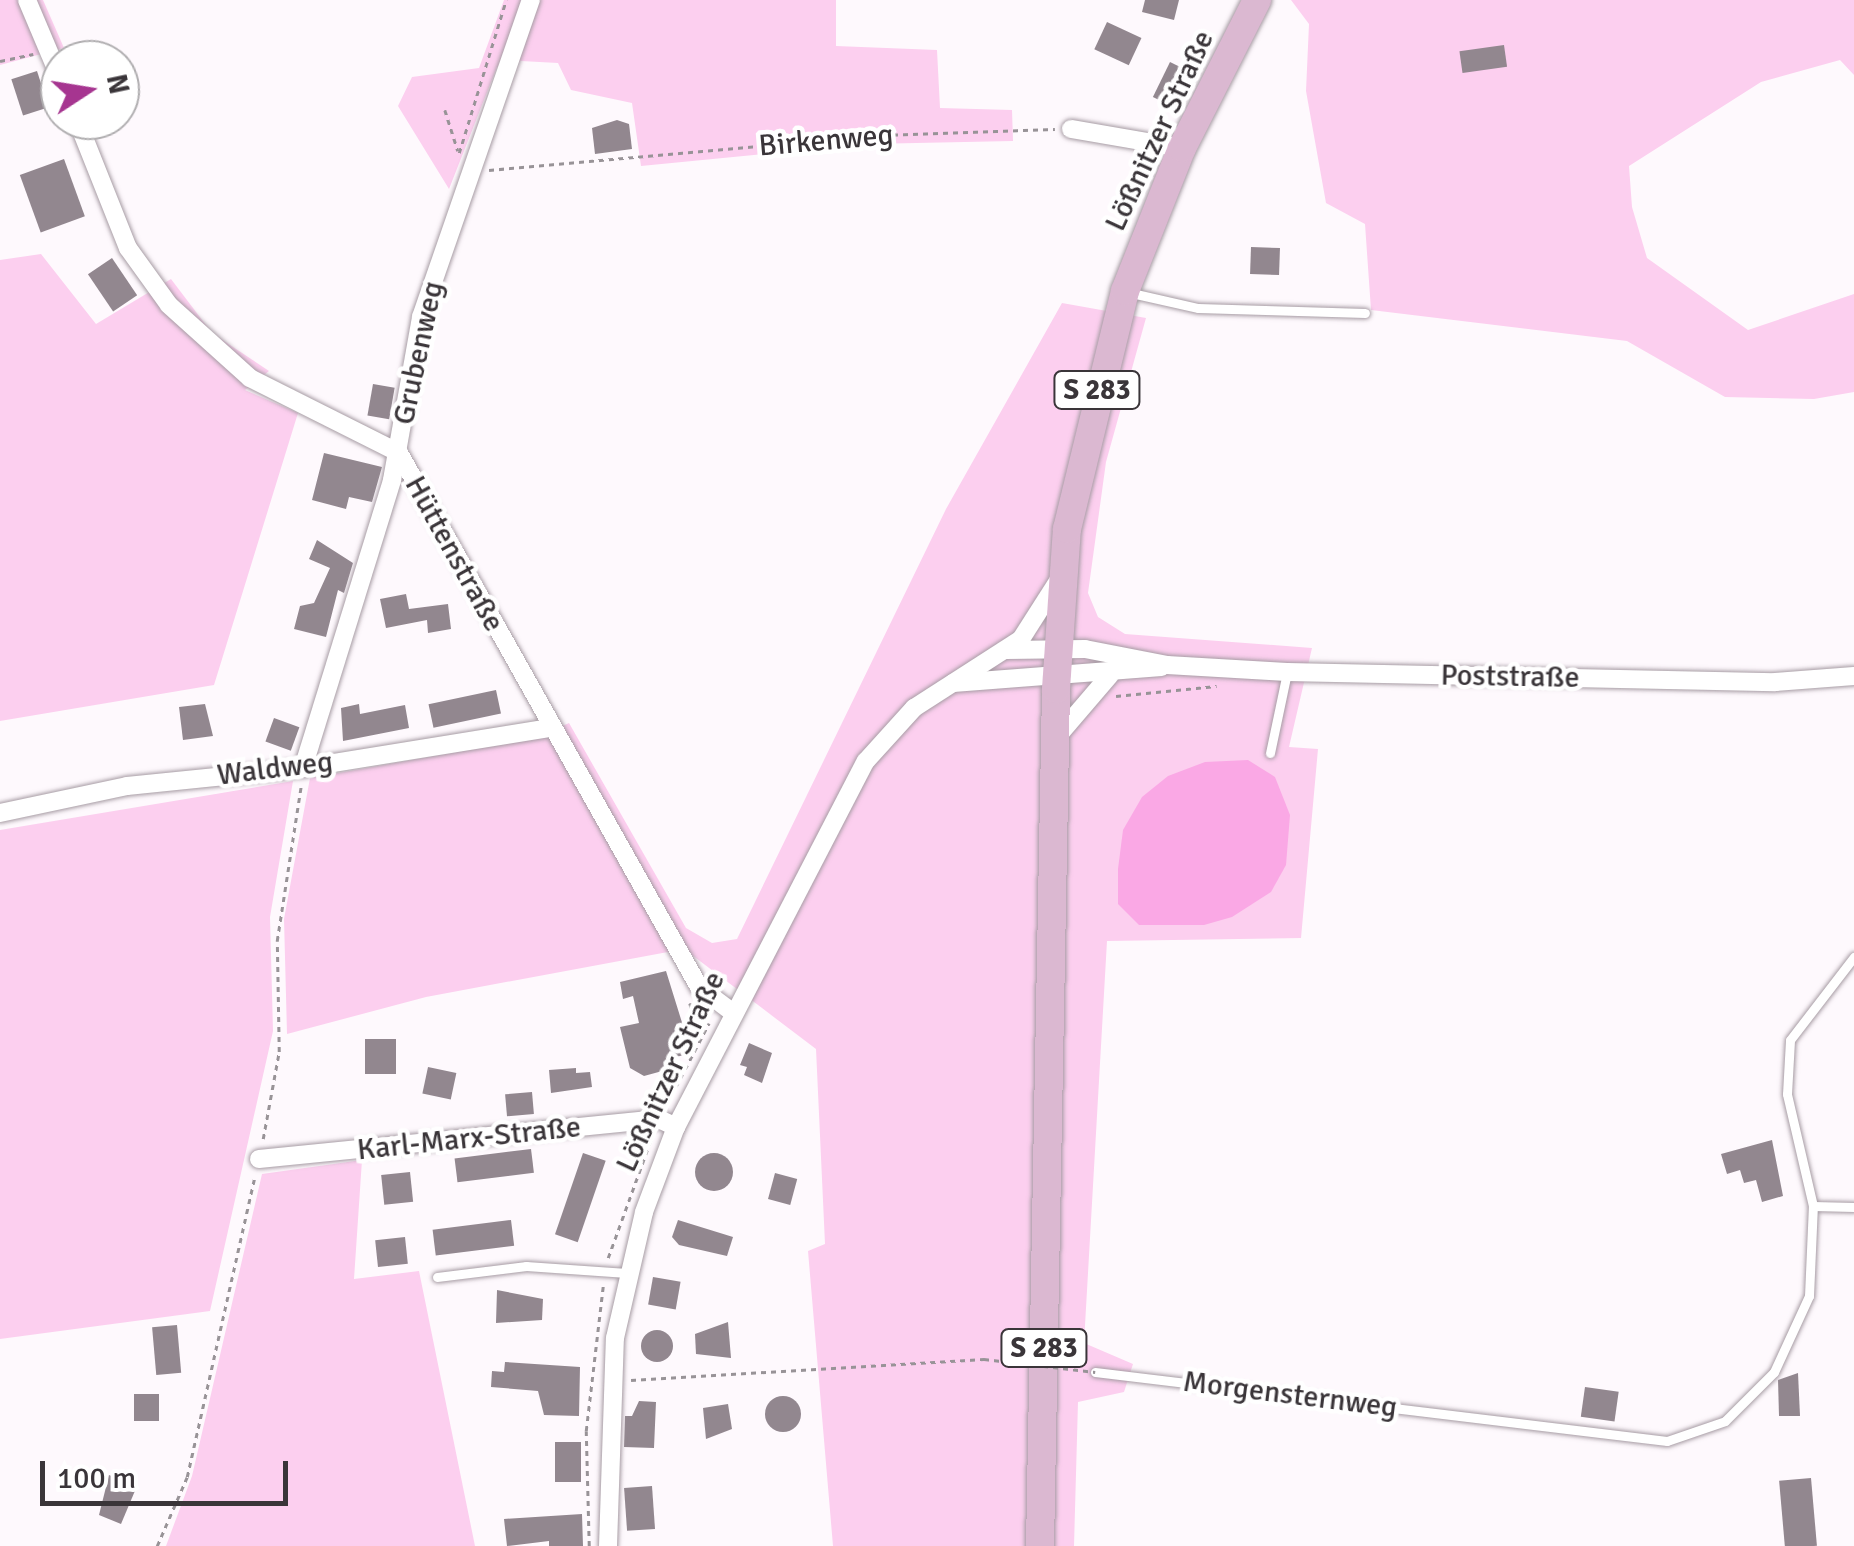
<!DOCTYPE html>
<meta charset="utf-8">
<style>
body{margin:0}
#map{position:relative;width:1854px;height:1546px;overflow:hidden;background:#fef9fd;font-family:Signika,sans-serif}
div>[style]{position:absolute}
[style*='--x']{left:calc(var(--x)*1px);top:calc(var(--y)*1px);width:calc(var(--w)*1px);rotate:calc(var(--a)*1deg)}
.green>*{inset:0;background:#fccfef}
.water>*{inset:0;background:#faa8e5}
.building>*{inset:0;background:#92878f;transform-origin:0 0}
.round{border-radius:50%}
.path>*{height:2.5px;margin-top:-1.25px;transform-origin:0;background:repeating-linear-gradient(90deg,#989397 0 5px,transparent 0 10px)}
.roads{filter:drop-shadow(0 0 2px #a79ca4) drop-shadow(0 0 2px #a79ca4)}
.lane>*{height:9px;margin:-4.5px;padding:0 4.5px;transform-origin:4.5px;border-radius:4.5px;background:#fff}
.street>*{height:18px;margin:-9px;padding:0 9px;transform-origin:9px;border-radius:9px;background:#fff}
.primary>*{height:28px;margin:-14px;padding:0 14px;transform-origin:14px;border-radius:14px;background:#dbb8d1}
.path-bridge>*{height:2.5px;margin-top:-1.25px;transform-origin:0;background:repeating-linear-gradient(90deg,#989397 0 5px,transparent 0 10px)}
span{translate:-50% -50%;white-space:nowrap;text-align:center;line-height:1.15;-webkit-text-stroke:9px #fff;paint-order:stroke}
.shield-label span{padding:2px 8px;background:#fff;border:2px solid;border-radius:8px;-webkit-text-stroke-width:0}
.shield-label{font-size:28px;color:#3a3539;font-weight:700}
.street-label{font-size:30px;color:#3a3539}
.north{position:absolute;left:40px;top:40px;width:100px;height:100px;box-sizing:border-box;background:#fff;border:2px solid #b0aeb0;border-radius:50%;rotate:78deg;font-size:28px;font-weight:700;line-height:40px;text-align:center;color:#3a3539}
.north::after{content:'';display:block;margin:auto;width:35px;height:45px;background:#a63590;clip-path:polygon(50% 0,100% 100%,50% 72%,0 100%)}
.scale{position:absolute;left:40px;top:1461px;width:248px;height:45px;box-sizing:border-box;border:5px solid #3a3539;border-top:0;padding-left:12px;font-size:30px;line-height:35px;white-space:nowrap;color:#3a3539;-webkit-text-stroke:8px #fff;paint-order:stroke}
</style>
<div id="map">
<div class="green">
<div style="clip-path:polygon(0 0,43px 0,64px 48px,0 65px)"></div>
<div style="clip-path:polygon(504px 0,836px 0,836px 46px,937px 50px,940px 108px,1012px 110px,1013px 141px,868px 144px,641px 166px,632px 103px,571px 90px,558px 63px,521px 61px,497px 67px,449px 189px,398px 106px,412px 77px,479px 68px)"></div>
<div style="clip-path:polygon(1291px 0,1854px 0,1854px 75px,1840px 60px,1761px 82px,1629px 166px,1632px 207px,1647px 258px,1748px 330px,1854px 294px,1854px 392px,1814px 399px,1725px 397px,1627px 341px,1371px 310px,1365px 224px,1326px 203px,1306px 91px,1309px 24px)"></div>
<div style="clip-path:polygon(41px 254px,96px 324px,171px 279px,212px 333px,269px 371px,245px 390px,298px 413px,214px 685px,0 721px,0 260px)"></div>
<div style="clip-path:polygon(1062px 303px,1146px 318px,1106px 462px,1088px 593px,1098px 617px,1125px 634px,1312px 648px,1289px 747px,1318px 749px,1301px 938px,1107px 941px,1084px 1343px,1133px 1364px,1124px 1392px,1078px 1402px,1074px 1546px,833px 1546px,808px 1251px,825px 1244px,816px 1049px,684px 949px,426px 997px,287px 1034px,284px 919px,310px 778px,536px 738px,569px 723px,686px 928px,712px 943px,737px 939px,946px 509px)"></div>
<div style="clip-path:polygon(293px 781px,270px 917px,273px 1031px,210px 1311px,0 1339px,0 830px)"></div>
<div style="clip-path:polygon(362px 1160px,354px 1279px,419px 1271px,475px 1546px,166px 1546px,192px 1476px,262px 1174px)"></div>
</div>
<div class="water">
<div style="clip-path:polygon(1248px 760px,1275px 777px,1290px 815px,1286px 865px,1271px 892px,1232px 917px,1204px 925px,1139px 925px,1118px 904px,1118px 869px,1123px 830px,1142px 797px,1168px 776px,1205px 762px)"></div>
</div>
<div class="building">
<div style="clip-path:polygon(1145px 0,1179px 0,1174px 20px,1142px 12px)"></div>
<div style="left:1107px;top:22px;width:38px;height:30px;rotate:25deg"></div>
<div style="left:1504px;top:45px;width:22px;height:45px;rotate:82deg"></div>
<div style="left:1170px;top:62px;width:25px;height:39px;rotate:26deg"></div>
<div style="left:37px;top:71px;width:38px;height:27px;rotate:72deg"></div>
<div style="clip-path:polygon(617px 120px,629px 124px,632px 149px,595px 154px,592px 128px)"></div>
<div style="left:64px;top:159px;width:61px;height:47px;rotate:70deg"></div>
<div style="left:1251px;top:247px;width:29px;height:27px;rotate:2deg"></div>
<div style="left:112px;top:258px;width:45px;height:29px;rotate:56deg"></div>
<div style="left:373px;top:384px;width:22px;height:32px;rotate:10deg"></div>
<div style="clip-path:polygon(324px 453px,382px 467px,372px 502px,349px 497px,346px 509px,312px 500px)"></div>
<div style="clip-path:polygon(317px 540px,353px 563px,344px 593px,338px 590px,326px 637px,294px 629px,300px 606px,314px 603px,330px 568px,309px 559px)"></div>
<div style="clip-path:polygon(406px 594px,409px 609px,448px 604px,451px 629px,428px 633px,427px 620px,386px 628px,380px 599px)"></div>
<div style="left:496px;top:690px;width:24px;height:69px;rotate:78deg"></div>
<div style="clip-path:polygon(205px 704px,213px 736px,183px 740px,179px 707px)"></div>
<div style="clip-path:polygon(359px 704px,360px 714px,405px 705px,409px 728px,343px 741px,341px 708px)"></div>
<div style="left:274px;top:718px;width:27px;height:25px;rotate:20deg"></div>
<div style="clip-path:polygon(666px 971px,689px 1045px,685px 1055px,670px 1058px,666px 1070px,644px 1076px,630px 1068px,620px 1027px,639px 1023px,633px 996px,623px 999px,620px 982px)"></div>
<div style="left:365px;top:1039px;width:31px;height:35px"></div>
<div style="clip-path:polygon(749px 1043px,772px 1053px,762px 1083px,744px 1075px,747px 1067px,740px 1065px)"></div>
<div style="left:428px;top:1067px;width:29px;height:27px;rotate:12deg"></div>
<div style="clip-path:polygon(576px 1068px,576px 1073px,590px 1072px,592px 1087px,551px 1093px,549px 1070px)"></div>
<div style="left:532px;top:1092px;width:22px;height:27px;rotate:85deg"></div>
<div style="clip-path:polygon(1772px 1140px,1783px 1196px,1762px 1202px,1756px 1180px,1744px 1183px,1740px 1170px,1727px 1174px,1721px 1154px)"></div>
<div style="left:531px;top:1149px;width:24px;height:77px;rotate:83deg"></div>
<div style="left:583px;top:1153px;width:24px;height:86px;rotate:19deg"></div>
<div class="round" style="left:695px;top:1153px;width:38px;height:38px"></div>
<div style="left:410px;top:1172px;width:30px;height:29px;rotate:84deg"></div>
<div style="left:775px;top:1173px;width:23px;height:27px;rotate:15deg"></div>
<div style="left:511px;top:1220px;width:26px;height:79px;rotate:83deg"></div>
<div style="clip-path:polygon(678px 1220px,733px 1237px,727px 1256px,679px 1245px,672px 1237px)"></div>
<div style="left:405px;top:1237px;width:27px;height:30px;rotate:84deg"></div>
<div style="left:653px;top:1277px;width:28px;height:28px;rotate:10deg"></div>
<div style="clip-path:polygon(497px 1290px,543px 1299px,542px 1320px,496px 1323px)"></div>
<div style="clip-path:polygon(728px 1322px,731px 1358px,696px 1354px,695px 1334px)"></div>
<div style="left:177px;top:1325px;width:48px;height:25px;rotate:85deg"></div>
<div class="round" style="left:641px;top:1330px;width:32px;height:32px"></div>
<div style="clip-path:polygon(505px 1362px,580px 1367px,579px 1416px,544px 1415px,538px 1391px,491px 1387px,492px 1371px,504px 1372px)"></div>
<div style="clip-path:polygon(1798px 1373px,1800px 1416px,1779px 1416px,1778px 1380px)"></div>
<div style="left:1585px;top:1387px;width:34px;height:30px;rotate:8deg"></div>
<div style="left:134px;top:1394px;width:25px;height:27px"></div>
<div class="round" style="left:765px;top:1396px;width:36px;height:36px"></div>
<div style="clip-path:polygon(639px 1401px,656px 1402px,654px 1448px,624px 1447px,625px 1416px,632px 1416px)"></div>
<div style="clip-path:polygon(728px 1404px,732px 1429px,706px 1439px,703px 1408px)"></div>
<div style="left:555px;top:1442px;width:26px;height:40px"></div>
<div style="clip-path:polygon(109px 1475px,137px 1486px,121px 1524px,99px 1515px)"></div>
<div style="left:1811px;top:1478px;width:68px;height:32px;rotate:85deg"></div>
<div style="left:652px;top:1486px;width:43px;height:28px;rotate:86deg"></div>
<div style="clip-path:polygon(582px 1514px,583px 1546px,549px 1546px,549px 1541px,507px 1546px,504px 1519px)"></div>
</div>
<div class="path">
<div style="--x:0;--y:61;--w:34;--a:-12"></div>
<div style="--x:445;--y:110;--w:43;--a:72.4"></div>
<div style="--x:459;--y:153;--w:160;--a:-72.9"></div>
<div style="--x:489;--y:170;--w:396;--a:-5.1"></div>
<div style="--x:883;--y:135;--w:172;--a:-2"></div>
<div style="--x:1116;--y:696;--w:101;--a:-5.7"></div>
<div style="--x:690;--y:1003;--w:37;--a:76"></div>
<div style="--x:671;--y:1096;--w:82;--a:-62.5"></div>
<div style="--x:263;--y:1139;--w:88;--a:-79.6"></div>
<div style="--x:279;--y:1052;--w:111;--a:-91"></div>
<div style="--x:277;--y:941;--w:157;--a:-81.2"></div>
<div style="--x:608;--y:1258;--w:127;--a:-70.1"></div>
<div style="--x:631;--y:1380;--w:354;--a:-3.4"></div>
<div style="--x:157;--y:1546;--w:75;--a:-66.5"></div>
<div style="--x:187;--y:1477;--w:309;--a:-77.3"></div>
<div style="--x:589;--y:1546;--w:115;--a:-91.5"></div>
<div style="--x:586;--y:1431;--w:146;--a:-83.3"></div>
</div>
<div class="roads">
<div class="lane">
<div style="--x:1127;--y:292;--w:73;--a:12.7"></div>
<div style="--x:1198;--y:308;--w:167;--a:1.7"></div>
<div style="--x:1270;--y:753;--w:83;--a:-78.1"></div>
<div style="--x:1813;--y:1206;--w:115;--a:-103.1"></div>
<div style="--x:1787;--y:1094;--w:54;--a:-86.8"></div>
<div style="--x:1790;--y:1040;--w:105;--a:-52.4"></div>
<div style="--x:437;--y:1277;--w:90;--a:-7"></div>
<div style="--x:526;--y:1266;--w:101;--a:4"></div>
<div style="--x:1095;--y:1372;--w:576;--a:6.88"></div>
<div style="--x:1667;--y:1441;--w:61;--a:-19"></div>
<div style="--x:1725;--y:1421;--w:69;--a:-45"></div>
<div style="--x:1774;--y:1372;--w:84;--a:-65.3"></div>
<div style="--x:1809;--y:1296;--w:90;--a:-87.5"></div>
<div style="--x:1813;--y:1206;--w:41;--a:1.4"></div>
</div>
<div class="street">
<div style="--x:27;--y:0;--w:85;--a:67.1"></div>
<div style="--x:77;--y:120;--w:138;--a:68.3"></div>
<div style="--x:128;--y:248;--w:70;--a:54.3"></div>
<div style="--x:169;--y:305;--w:109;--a:42"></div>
<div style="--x:250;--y:378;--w:167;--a:26.7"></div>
<div style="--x:399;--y:453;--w:612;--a:60.67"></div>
<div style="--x:699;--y:987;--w:41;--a:37.1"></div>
<div style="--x:1071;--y:129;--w:113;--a:9.7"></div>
<div style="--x:1006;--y:650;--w:79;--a:-0.7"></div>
<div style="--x:1085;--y:649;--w:84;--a:11"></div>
<div style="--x:1167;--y:665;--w:120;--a:3.3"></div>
<div style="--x:1287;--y:672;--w:488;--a:1.2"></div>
<div style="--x:1775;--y:682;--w:79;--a:-4.3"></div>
<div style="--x:953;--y:683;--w:209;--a:-4.4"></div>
<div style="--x:1056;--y:738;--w:83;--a:-49.4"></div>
<div style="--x:303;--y:768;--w:301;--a:-72.8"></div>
<div style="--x:392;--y:480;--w:166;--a:-79.9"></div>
<div style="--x:421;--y:317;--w:336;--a:-70.9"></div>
<div style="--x:0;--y:813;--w:130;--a:-12"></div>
<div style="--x:127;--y:786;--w:177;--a:-5.8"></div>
<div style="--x:303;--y:768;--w:251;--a:-9.2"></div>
<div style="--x:259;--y:1159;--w:402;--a:-5.7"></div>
<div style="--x:659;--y:1119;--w:19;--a:25"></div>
<div style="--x:608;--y:1546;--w:208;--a:-88.1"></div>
<div style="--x:615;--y:1338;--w:129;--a:-77"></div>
<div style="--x:644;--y:1212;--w:91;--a:-69.4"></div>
<div style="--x:676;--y:1127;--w:412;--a:-62.6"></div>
<div style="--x:866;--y:761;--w:72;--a:-47.8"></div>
<div style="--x:914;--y:708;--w:127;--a:-32.8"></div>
<div style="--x:1021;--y:639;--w:69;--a:-57.5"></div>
</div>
<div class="primary">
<div style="--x:1040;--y:1546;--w:857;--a:-88.93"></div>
<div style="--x:1056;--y:689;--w:160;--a:-86.1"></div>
<div style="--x:1067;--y:529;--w:245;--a:-76.3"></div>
<div style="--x:1125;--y:291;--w:154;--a:-68.3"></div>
<div style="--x:1182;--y:148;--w:166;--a:-63.1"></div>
</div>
</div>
<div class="path-bridge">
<div style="--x:984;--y:1359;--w:112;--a:6.7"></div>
</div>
<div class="shield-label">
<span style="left:1097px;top:390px">S 283</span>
<span style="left:1044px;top:1348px">S 283</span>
</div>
<div class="street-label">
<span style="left:1160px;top:131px;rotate:-65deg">Lößnitzer Straße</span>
<span style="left:826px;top:141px;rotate:-5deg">Birkenweg</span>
<span style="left:419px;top:353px;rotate:-78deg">Grubenweg</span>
<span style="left:454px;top:554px;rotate:61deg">Hüttenstraße</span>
<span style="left:1510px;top:677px;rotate:1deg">Poststraße</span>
<span style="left:275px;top:769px;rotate:-7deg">Waldweg</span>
<span style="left:671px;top:1072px;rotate:-65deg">Lößnitzer Straße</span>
<span style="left:469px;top:1139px;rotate:-6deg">Karl-Marx-Straße</span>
<span style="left:1290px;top:1395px;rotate:7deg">Morgensternweg</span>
</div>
<div class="north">N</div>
<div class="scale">100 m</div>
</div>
